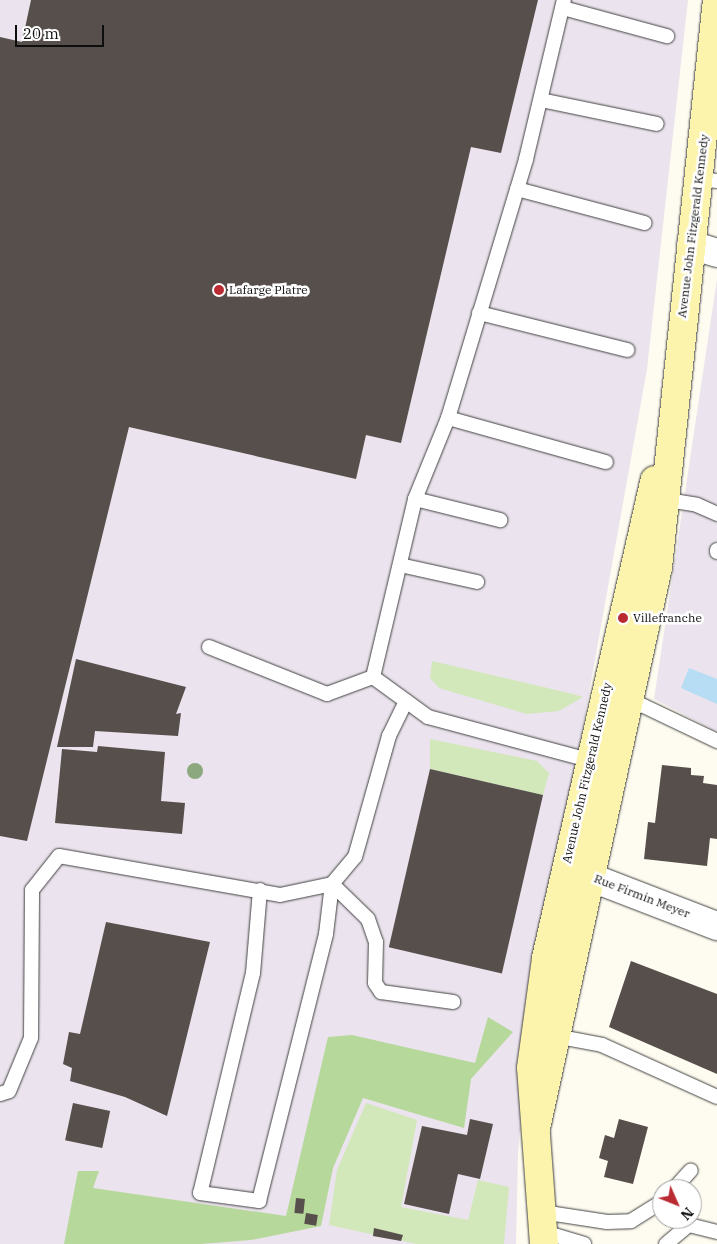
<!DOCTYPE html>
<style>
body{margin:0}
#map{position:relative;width:717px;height:1244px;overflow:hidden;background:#fefcf0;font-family:"IBM Plex Serif",serif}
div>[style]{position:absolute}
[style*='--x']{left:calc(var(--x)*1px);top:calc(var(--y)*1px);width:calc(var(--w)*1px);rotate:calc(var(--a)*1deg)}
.industrial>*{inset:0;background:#ebe3ed}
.green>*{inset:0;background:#d2e8ba}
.forest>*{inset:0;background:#b6d89a}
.water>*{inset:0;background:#b6ddf4}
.building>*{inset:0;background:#574f4b;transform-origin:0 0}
.roads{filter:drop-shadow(0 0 1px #414141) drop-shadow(0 0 1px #414141)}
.lane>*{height:14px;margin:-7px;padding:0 7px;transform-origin:7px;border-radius:7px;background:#fff}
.street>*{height:28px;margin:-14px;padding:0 14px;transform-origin:14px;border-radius:14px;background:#fff}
.secondary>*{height:28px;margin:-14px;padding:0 14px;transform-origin:14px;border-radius:14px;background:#fcf4ad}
.trees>*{width:16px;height:16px;margin:-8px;border-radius:50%;background:#8ca87e}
.dots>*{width:14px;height:14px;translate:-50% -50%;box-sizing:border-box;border:2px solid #fff;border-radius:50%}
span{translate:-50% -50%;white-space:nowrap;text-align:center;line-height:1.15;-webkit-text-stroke:5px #fff;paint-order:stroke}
.street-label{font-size:12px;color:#0e0e0e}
.poi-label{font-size:12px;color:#0e0e0e}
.left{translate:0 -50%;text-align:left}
.north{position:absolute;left:652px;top:1179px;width:50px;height:50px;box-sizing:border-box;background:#fff;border:1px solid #9f9f9f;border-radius:50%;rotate:134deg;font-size:14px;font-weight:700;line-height:20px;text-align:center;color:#0e0e0e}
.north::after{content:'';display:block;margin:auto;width:18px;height:22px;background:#ba2a31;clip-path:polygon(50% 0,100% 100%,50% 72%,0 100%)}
.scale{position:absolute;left:15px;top:25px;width:89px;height:22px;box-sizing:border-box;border:2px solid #0e0e0e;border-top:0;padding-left:6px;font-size:15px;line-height:18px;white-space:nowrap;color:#0e0e0e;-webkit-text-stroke:4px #fff;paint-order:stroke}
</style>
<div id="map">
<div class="industrial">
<div style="clip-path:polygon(0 0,688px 0,647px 369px,530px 1023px,518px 1153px,516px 1244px,0 1244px)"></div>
<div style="clip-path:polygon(717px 279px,717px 732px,654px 699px)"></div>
</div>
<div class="green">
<div style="clip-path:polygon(432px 661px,573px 694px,583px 697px,559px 711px,527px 714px,439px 688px,430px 678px)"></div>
<div style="clip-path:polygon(430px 739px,537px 761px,549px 773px,543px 795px,430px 769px)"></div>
<div style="clip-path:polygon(366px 1103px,417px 1120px,401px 1207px,468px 1220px,478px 1180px,509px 1187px,504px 1244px,417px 1244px,329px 1225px,337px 1170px)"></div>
</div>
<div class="forest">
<div style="clip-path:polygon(488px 1017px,513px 1032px,471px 1079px,464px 1128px,363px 1098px,333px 1168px,321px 1226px,251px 1240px,200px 1244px,64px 1244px,78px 1171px,99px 1171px,93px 1188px,286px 1216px,328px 1037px,352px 1035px,475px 1063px)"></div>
</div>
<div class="water">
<div style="clip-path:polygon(689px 668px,717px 679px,717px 704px,681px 688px)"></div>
</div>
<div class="building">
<div style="clip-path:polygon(31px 0,538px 0,501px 153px,471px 147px,401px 443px,366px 435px,356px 479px,129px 427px,27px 841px,0 836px,0 37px,22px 42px)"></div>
<div style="clip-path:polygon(76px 659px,186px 687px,176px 714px,181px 713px,178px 736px,95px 731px,93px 747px,57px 747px)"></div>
<div style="clip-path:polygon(98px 746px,165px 752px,161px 801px,185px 803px,182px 834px,55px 823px,62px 749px,97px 752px)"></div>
<div style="clip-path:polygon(662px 765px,691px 768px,691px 775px,704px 776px,703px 783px,717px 785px,717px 839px,710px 838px,707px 866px,644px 859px,648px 822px,655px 823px)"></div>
<div style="left:430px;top:769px;width:116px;height:183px;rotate:13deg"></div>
<div style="clip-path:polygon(106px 922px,210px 942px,167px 1116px,125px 1097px,70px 1081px,72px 1068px,63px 1064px,69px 1032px,80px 1034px)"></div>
<div style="clip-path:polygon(631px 961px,717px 994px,717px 1074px,609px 1027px)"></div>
<div style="left:73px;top:1103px;width:38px;height:38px;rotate:12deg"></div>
<div style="clip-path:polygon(470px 1119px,493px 1124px,480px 1179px,458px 1174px,449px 1214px,404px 1204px,422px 1126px,467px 1135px)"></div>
<div style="clip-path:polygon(619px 1119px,648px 1127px,633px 1184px,604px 1177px,608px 1161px,599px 1158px,605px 1135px,614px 1138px)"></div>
<div style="left:296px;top:1198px;width:9px;height:15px;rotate:6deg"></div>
<div style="left:306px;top:1213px;width:12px;height:11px;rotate:9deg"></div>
<div style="clip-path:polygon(374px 1228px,403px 1235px,401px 1241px,373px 1236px)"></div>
</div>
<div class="roads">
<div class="lane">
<div style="--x:563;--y:8;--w:108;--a:15.1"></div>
<div style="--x:541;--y:100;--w:118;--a:11.7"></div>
<div style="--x:700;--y:179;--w:17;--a:7"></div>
<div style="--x:517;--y:189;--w:132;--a:14.9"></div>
<div style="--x:479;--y:313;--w:153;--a:14"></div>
<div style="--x:448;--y:418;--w:164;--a:15.6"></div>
<div style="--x:415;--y:499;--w:88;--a:13.9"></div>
<div style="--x:661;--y:499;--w:36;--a:9"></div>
<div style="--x:697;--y:505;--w:22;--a:24"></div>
<div style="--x:717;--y:550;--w:2;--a:90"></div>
<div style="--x:400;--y:565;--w:79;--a:12.4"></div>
<div style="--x:209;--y:647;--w:127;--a:21.7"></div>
<div style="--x:327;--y:694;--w:49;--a:-20.3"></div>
<div style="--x:373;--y:677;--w:68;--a:36"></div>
<div style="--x:428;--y:717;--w:174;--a:15"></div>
<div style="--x:373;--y:677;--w:183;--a:-76.7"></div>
<div style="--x:415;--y:499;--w:87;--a:-67.8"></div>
<div style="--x:448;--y:418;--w:270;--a:-73.2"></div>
<div style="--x:526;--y:159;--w:163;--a:-76.6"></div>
<div style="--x:629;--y:699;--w:98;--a:25.5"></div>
<div style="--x:332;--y:884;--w:50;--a:44.2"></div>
<div style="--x:368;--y:919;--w:24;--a:71"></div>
<div style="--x:376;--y:942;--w:41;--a:91.4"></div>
<div style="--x:375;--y:983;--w:11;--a:56"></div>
<div style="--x:381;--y:992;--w:73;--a:7.9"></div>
<div style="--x:260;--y:890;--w:83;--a:94.8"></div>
<div style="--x:253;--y:973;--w:226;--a:103.5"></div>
<div style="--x:200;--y:1193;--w:60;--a:7.7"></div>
<div style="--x:259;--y:1201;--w:275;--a:-75.9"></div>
<div style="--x:326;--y:934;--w:50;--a:-83.2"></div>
<div style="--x:555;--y:1036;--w:48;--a:10.8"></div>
<div style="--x:602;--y:1045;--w:126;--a:24.3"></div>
<div style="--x:0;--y:1094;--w:9;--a:-18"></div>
<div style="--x:9;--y:1091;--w:57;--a:-67.5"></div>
<div style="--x:31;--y:1038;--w:148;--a:-89.6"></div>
<div style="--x:32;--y:890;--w:43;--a:-51.5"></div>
<div style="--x:59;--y:856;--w:224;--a:10"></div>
<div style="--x:280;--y:895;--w:53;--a:-11.9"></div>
<div style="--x:332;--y:884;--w:35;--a:-50"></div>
<div style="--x:355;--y:857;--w:126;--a:-74.3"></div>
<div style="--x:389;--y:736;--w:39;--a:-64"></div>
<div style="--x:674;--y:1189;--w:25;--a:-48"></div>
<div style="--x:542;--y:1212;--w:66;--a:8.7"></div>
<div style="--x:607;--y:1222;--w:24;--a:-2"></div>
<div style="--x:631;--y:1221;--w:36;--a:-32"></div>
<div style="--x:544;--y:1232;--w:42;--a:16.7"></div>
<div style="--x:666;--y:1244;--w:30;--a:-40"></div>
<div style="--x:689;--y:1225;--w:29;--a:14"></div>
</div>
<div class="street">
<div style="--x:691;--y:245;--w:27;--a:17"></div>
<div style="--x:569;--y:869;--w:159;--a:21.1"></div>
</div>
<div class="secondary">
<div style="--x:536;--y:1128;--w:574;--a:-77.73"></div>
<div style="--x:658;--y:567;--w:570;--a:-84.06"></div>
<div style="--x:544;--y:1244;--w:176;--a:-94.2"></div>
<div style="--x:531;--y:1068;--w:111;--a:-82.2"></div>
<div style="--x:546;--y:958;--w:490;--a:-77.2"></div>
</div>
</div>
<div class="trees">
<div style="left:195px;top:771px"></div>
</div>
<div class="dots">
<div style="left:219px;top:290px;background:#ba2a31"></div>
<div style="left:623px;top:618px;background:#ba2a31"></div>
</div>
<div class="street-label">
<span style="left:693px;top:226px;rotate:-83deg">Avenue John Fitzgerald Kennedy</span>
<span style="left:587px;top:773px;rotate:-77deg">Avenue John Fitzgerald Kennedy</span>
<span style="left:642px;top:896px;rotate:21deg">Rue Firmin Meyer</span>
</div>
<div class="poi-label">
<span class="left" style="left:229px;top:290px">Lafarge Platre</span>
<span class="left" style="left:633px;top:618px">Villefranche</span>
</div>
<div class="north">N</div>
<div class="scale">20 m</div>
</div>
